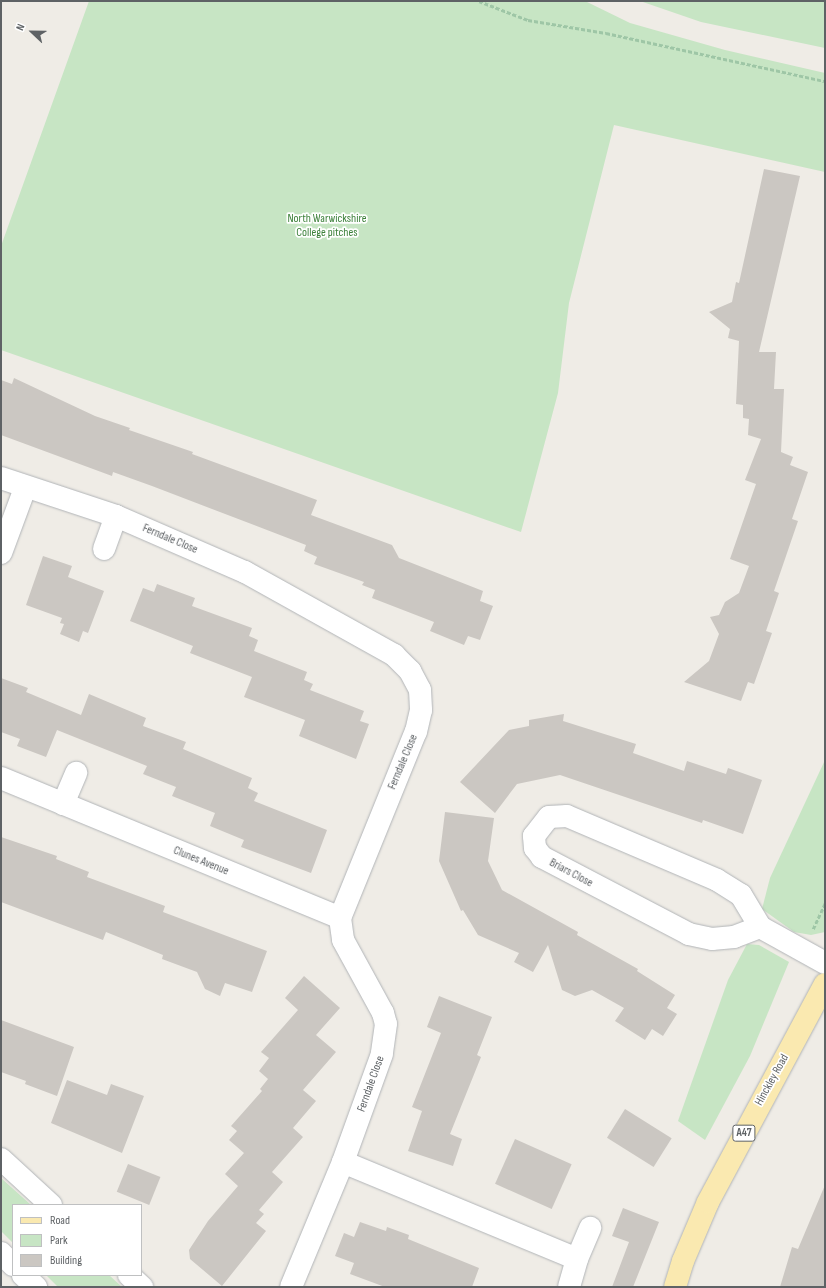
<!DOCTYPE html>
<style>
body{margin:0}
#map{position:relative;width:826px;height:1288px;overflow:hidden;background:#efece6;font-family:"Sofia Sans Condensed",sans-serif}
div>[style]{position:absolute}
[style*='--x']{left:calc(var(--x)*1px);top:calc(var(--y)*1px);width:calc(var(--w)*1px);rotate:calc(var(--a)*1deg)}
.green>*{inset:0;background:#c7e5c4}
.building>*{inset:0;background:#cbc7c2;transform-origin:0 0}
.path>*{height:2.5px;margin-top:-1.25px;transform-origin:0;background:repeating-linear-gradient(90deg,#9ec6a6 0 4px,transparent 0 6px)}
.roads{filter:drop-shadow(0 0 1px #b1b4b7) drop-shadow(0 0 1px #b1b4b7)}
.minor>*{height:22px;margin:-11px;padding:0 11px;transform-origin:11px;border-radius:11px;background:#fff}
.major>*{height:22px;margin:-11px;padding:0 11px;transform-origin:11px;border-radius:11px;background:#fae9b0}
span{translate:-50% -50%;white-space:nowrap;text-align:center;line-height:1.15;-webkit-text-stroke:3.5px #fff;paint-order:stroke}
.shield-label span{padding:1px 3px;background:#fff;border:1px solid;border-radius:3px;-webkit-text-stroke-width:0}
.shield-label{font-size:11px;color:#5e6265;font-weight:700}
.park-label{font-size:12px;color:#3c803a}
.street-label{font-size:12px;color:#5e6265}
.frame{position:absolute;inset:0;border:2px solid #5e6265;pointer-events:none}
.legend{position:absolute;left:12px;top:1204px;width:130px;height:72px;box-sizing:border-box;background:#fff;border:1px solid #bfc0c1;margin:0;padding:5px 7px;list-style:none;font-size:12px;color:#5e6265}
.legend li{display:flex;align-items:center;gap:8px;height:20px}
.legend b{width:20px;border:1px solid #bfc0c1}
.north{position:absolute;left:12px;top:12px;width:40px;height:40px;-webkit-text-stroke:3px #fff;paint-order:stroke;rotate:292deg;font-size:11px;font-weight:700;line-height:16px;text-align:center;color:#5e6265}
.north::after{content:'';display:block;margin:auto;width:14px;height:18px;background:#5e6265;clip-path:polygon(50% 0,100% 100%,50% 72%,0 100%)}
</style>
<div id="map">
<div class="green">
<div style="clip-path:polygon(89px 1px,585px 1px,630px 23px,725px 50px,825px 73px,825px 172px,614px 125px,569px 303px,558px 393px,521px 532px,1px 350px,1px 246px)"></div>
<div style="clip-path:polygon(640px 1px,825px 1px,825px 48px,701px 22px)"></div>
<div style="clip-path:polygon(825px 760px,825px 932px,811px 935px,794px 932px,762px 909px,770px 878px)"></div>
<div style="clip-path:polygon(747px 944px,759px 945px,789px 962px,750px 1056px,705px 1140px,678px 1121px,728px 980px)"></div>
<div style="clip-path:polygon(1px 1178px,31px 1205px,13px 1205px,13px 1243px,1px 1231px)"></div>
<div style="clip-path:polygon(46px 1275px,109px 1275px,122px 1287px,58px 1287px)"></div>
</div>
<div class="building">
<div style="clip-path:polygon(764px 169px,800px 176px,759px 352px,776px 352px,774px 389px,784px 389px,781px 452px,793px 457px,790px 465px,808px 472px,792px 519px,798px 521px,774px 591px,779px 593px,766px 631px,772px 633px,754px 684px,748px 682px,741px 701px,684px 682px,709px 661px,719px 634px,710px 617px,719px 615px,725px 602px,739px 593px,749px 566px,730px 559px,756px 484px,745px 480px,761px 439px,748px 435px,749px 419px,743px 418px,743px 405px,736px 404px,739px 341px,728px 338px,730px 329px,709px 312px,732px 302px,736px 282px,739px 283px)"></div>
<div style="clip-path:polygon(14px 378px,95px 416px,130px 428px,129px 430px,193px 452px,192px 454px,317px 500px,311px 515px,392px 545px,399px 558px,483px 591px,480px 601px,493px 606px,480px 640px,468px 636px,464px 645px,430px 631px,434px 622px,372px 598px,375px 590px,362px 585px,364px 582px,314px 564px,317px 557px,304px 551px,306px 545px,152px 486px,113px 472px,112px 476px,1px 435px,1px 380px,12px 384px)"></div>
<div style="clip-path:polygon(43px 556px,72px 566px,68px 577px,104px 591px,88px 633px,83px 631px,79px 642px,60px 634px,64px 624px,60px 623px,62px 618px,26px 605px)"></div>
<div style="clip-path:polygon(157px 584px,195px 598px,192px 606px,252px 628px,249px 636px,258px 640px,254px 651px,307px 672px,304px 680px,313px 684px,310px 690px,364px 711px,360px 721px,369px 724px,356px 759px,299px 736px,305px 720px,244px 697px,252px 677px,190px 653px,193px 646px,130px 621px,143px 588px,154px 592px)"></div>
<div style="clip-path:polygon(1px 678px,28px 688px,26px 692px,81px 715px,89px 694px,146px 718px,143px 726px,186px 742px,183px 749px,252px 778px,248px 788px,258px 793px,254px 801px,327px 830px,311px 873px,241px 847px,244px 840px,210px 826px,215px 813px,172px 796px,176px 787px,143px 774px,147px 766px,57px 730px,46px 757px,17px 746px,20px 739px,1px 732px)"></div>
<div style="clip-path:polygon(564px 714px,563px 721px,636px 744px,633px 753px,684px 771px,687px 761px,726px 774px,728px 768px,762px 780px,743px 834px,703px 820px,702px 823px,560px 775px,517px 784px,495px 813px,460px 782px,509px 730px,529px 726px,529px 720px)"></div>
<div style="clip-path:polygon(445px 812px,494px 818px,488px 861px,502px 890px,578px 932px,577px 935px,638px 969px,637px 971px,675px 995px,667px 1008px,677px 1014px,663px 1036px,652px 1029px,645px 1040px,615px 1021px,624px 1008px,592px 990px,575px 996px,562px 990px,548px 945px,533px 972px,514px 962px,519px 953px,478px 935px,463px 910px,461px 911px,439px 861px)"></div>
<div style="clip-path:polygon(1px 837px,57px 856px,56px 859px,89px 872px,87px 877px,165px 906px,163px 912px,267px 951px,252px 992px,225px 983px,220px 996px,205px 989px,197px 972px,162px 959px,163px 955px,106px 932px,103px 940px,1px 902px)"></div>
<div style="clip-path:polygon(304px 976px,340px 1008px,316px 1035px,336px 1052px,303px 1090px,316px 1101px,293px 1128px,303px 1137px,272px 1172px,283px 1182px,259px 1210px,264px 1214px,256px 1223px,266px 1231px,222px 1286px,190px 1259px,189px 1250px,208px 1221px,238px 1186px,225px 1174px,244px 1153px,229px 1140px,237px 1131px,231px 1126px,262px 1091px,260px 1089px,268px 1079px,259px 1071px,269px 1058px,261px 1052px,298px 1010px,285px 998px)"></div>
<div style="clip-path:polygon(439px 996px,492px 1017px,477px 1055px,481px 1057px,450px 1134px,462px 1139px,453px 1166px,408px 1151px,422px 1111px,412px 1107px,441px 1033px,427px 1027px)"></div>
<div style="clip-path:polygon(1px 1020px,74px 1047px,57px 1096px,25px 1084px,26px 1081px,1px 1072px)"></div>
<div style="clip-path:polygon(67px 1080px,107px 1095px,111px 1084px,144px 1096px,122px 1153px,51px 1123px)"></div>
<div style="left:625px;top:1109px;width:55px;height:34px;rotate:32deg"></div>
<div style="left:515px;top:1139px;width:62px;height:49px;rotate:24deg"></div>
<div style="left:128px;top:1164px;width:35px;height:30px;rotate:22deg"></div>
<div style="clip-path:polygon(825px 1185px,825px 1287px,780px 1287px,792px 1247px,798px 1249px)"></div>
<div style="clip-path:polygon(623px 1208px,659px 1222px,633px 1287px,612px 1287px,629px 1242px,612px 1236px)"></div>
<div style="clip-path:polygon(360px 1222px,386px 1231px,387px 1227px,409px 1235px,408px 1239px,479px 1268px,472px 1287px,385px 1287px,350px 1274px,354px 1263px,335px 1256px,344px 1233px,354px 1237px)"></div>
</div>
<div class="path">
<div style="--x:479;--y:1;--w:53;--a:21.2"></div>
<div style="--x:528;--y:20;--w:79;--a:9.5"></div>
<div style="--x:606;--y:33;--w:224;--a:12.4"></div>
<div style="--x:813;--y:929;--w:29;--a:-65"></div>
</div>
<div class="roads">
<div class="minor">
<div style="--x:1;--y:478;--w:121;--a:18.3"></div>
<div style="--x:116;--y:516;--w:141;--a:23.5"></div>
<div style="--x:245;--y:572;--w:171;--a:29.1"></div>
<div style="--x:394;--y:655;--w:23;--a:45"></div>
<div style="--x:410;--y:671;--w:21;--a:62"></div>
<div style="--x:420;--y:690;--w:20;--a:87"></div>
<div style="--x:421;--y:710;--w:22;--a:103"></div>
<div style="--x:416;--y:731;--w:202;--a:112.1"></div>
<div style="--x:340;--y:918;--w:22;--a:82"></div>
<div style="--x:343;--y:940;--w:83;--a:61.3"></div>
<div style="--x:383;--y:1013;--w:11;--a:75"></div>
<div style="--x:386;--y:1024;--w:30;--a:98"></div>
<div style="--x:382;--y:1054;--w:115;--a:109.9"></div>
<div style="--x:343;--y:1162;--w:135;--a:112.6"></div>
<div style="--x:104;--y:549;--w:35;--a:-70"></div>
<div style="--x:1;--y:553;--w:69;--a:-69.7"></div>
<div style="--x:1;--y:778;--w:367;--a:22.4"></div>
<div style="--x:63;--y:804;--w:34;--a:-67"></div>
<div style="--x:760;--y:927;--w:28;--a:159"></div>
<div style="--x:734;--y:937;--w:22;--a:175"></div>
<div style="--x:712;--y:939;--w:24;--a:-168"></div>
<div style="--x:689;--y:934;--w:166;--a:-152.4"></div>
<div style="--x:542;--y:857;--w:11;--a:-128"></div>
<div style="--x:535;--y:848;--w:12;--a:-95"></div>
<div style="--x:534;--y:836;--w:24;--a:-52"></div>
<div style="--x:549;--y:817;--w:18;--a:-3"></div>
<div style="--x:567;--y:816;--w:163;--a:23.1"></div>
<div style="--x:717;--y:880;--w:28;--a:32"></div>
<div style="--x:741;--y:895;--w:37;--a:59"></div>
<div style="--x:760;--y:927;--w:74;--a:29"></div>
<div style="--x:1;--y:1159;--w:68;--a:42.6"></div>
<div style="--x:343;--y:1162;--w:253;--a:22.5"></div>
<div style="--x:1;--y:1253;--w:17;--a:45"></div>
<div style="--x:23;--y:1275;--w:18;--a:43"></div>
<div style="--x:129;--y:1275;--w:18;--a:43"></div>
<div style="--x:569;--y:1287;--w:29;--a:-74"></div>
<div style="--x:577;--y:1259;--w:34;--a:-67"></div>
</div>
<div class="major">
<div style="--x:675;--y:1287;--w:27;--a:-73"></div>
<div style="--x:683;--y:1261;--w:64;--a:-67"></div>
<div style="--x:708;--y:1202;--w:247;--a:-61.8"></div>
</div>
</div>
<div class="shield-label">
<span style="left:744px;top:1133px">A47</span>
</div>
<div class="park-label">
<span style="left:327px;top:226px">North Warwickshire<br>College pitches</span>
</div>
<div class="street-label">
<span style="left:170px;top:539px;rotate:23deg">Ferndale Close</span>
<span style="left:403px;top:762px;rotate:-67deg">Ferndale Close</span>
<span style="left:201px;top:861px;rotate:22deg">Clunes Avenue</span>
<span style="left:571px;top:873px;rotate:28deg">Briars Close</span>
<span style="left:772px;top:1080px;rotate:-61deg">Hinckley Road</span>
<span style="left:371px;top:1084px;rotate:-70deg">Ferndale Close</span>
</div>
<div class="frame"></div>
<ul class="legend">
<li><b style="height:5px;background:#fae9b0"></b>Road</li>
<li><b style="height:11px;background:#c7e5c4"></b>Park</li>
<li><b style="height:11px;background:#cbc7c2"></b>Building</li>
</ul>
<div class="north">N</div>
</div>
